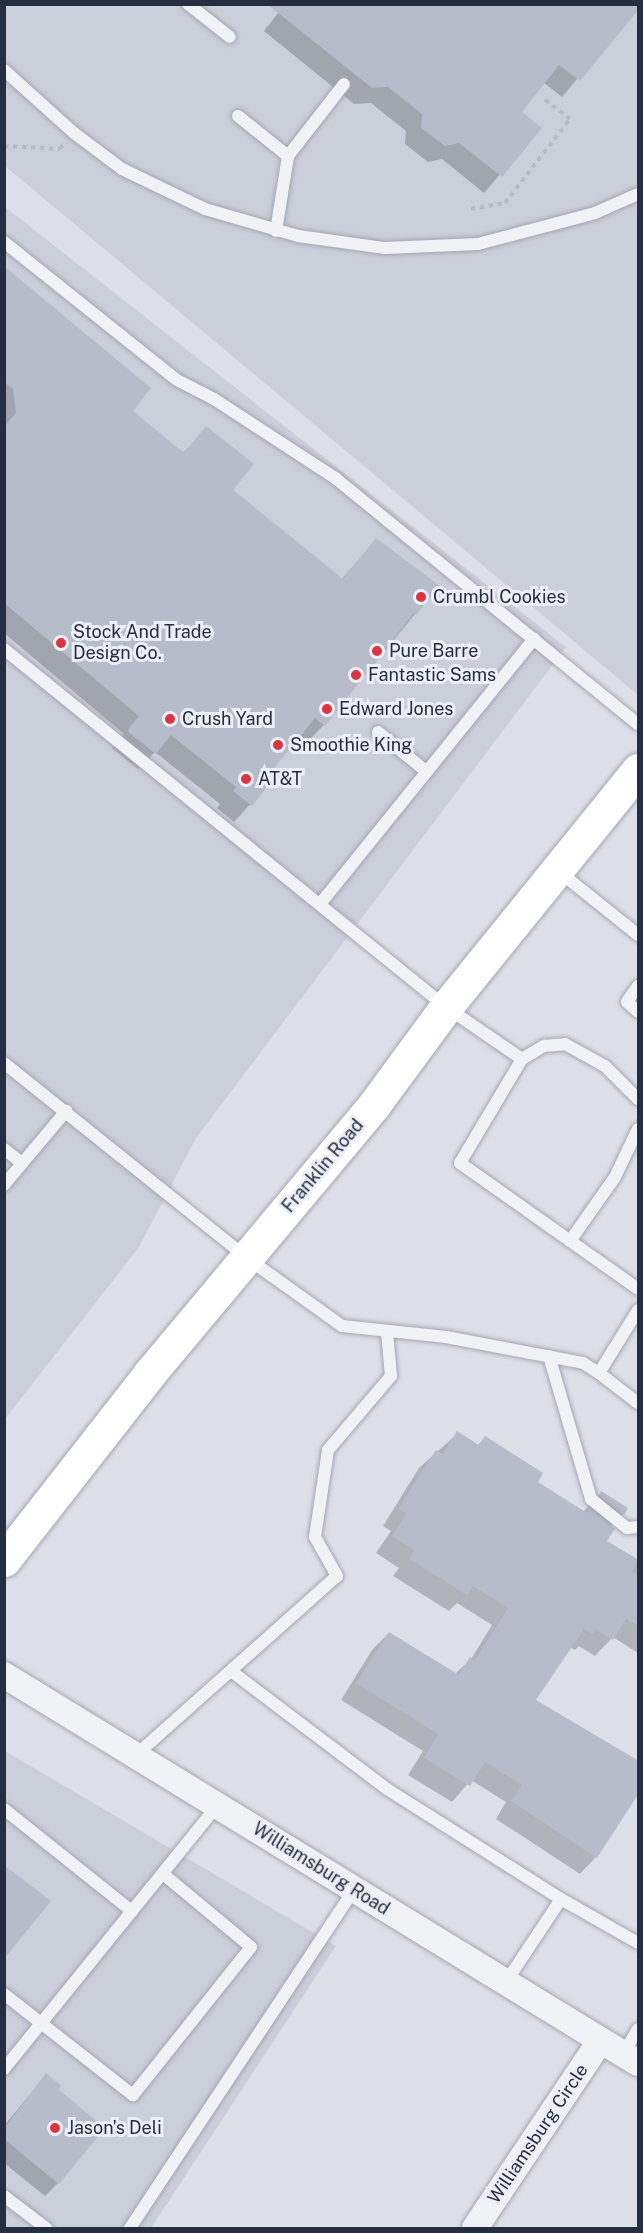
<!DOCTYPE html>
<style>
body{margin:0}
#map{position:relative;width:643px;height:2233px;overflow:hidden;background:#dde0e8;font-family:"Public Sans",sans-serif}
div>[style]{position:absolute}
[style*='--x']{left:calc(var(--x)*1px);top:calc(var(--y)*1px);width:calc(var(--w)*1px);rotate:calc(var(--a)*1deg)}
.built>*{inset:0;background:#cacfda}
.shadow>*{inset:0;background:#0003}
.building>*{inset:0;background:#b6bcc9}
.path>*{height:4px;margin-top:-2px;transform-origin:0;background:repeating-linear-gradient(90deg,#b7bbc3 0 4.5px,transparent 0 9px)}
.roads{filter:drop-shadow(0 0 2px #a2a7b2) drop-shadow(0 0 2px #a2a7b2)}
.lane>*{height:12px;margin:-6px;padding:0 6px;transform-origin:6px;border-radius:6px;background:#f0f2f6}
.street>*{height:26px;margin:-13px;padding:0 13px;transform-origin:13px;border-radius:13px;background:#f0f2f6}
.primary>*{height:33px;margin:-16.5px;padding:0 16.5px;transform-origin:16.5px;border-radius:16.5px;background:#fff}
.dots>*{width:16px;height:16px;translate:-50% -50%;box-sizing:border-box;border:3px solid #ecf0f6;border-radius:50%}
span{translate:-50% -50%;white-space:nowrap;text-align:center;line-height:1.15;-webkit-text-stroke:6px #ecf0f6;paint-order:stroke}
.poi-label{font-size:18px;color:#252d40}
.left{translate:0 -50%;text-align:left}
.street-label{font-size:18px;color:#252d40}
.frame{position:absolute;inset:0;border:6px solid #252d40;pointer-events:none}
</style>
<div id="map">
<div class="built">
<div style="clip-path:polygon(4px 5px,638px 5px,638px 695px,5px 166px)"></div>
<div style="clip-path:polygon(5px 207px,566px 647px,196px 1138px,139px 1247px,5px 1419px)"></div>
<div style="clip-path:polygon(5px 1751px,336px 1946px,151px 2228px,5px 2228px)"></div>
</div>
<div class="shadow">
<div style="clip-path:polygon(285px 4px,638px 6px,562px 97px,543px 82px,520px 112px,540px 128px,484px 193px,442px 159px,428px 162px,405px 144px,406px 131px,371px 103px,354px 104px,264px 31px)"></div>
<div style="clip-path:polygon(4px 268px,130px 411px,182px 454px,207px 428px,231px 490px,341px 580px,376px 540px,438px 586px,324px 725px,307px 742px,299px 735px,260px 784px,265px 788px,234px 822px,217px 808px,220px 804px,155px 752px,138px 769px,112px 748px,124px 734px,4px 633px)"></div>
<div style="clip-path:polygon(458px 1433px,477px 1446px,485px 1438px,536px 1482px,583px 1512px,601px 1493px,623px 1514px,610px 1527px,605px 1541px,638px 1562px,638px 1653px,613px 1637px,595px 1656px,579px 1646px,575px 1650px,570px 1647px,534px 1700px,596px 1857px,580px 1874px,496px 1819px,506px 1802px,471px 1780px,452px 1802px,408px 1775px,423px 1751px,341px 1700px,372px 1650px,389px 1633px,455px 1674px,471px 1659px,492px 1625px,457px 1603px,449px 1611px,393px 1576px,399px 1568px,376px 1553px,391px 1531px,383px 1526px,419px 1468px)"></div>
<div style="clip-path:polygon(46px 2075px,56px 2089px,58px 2183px,45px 2196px,4px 2163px,4px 2126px)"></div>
</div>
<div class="building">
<div style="clip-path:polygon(267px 4px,639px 4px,639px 9px,580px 81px,559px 65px,522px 112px,542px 128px,502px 177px,459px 143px,445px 146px,421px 128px,422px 114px,388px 87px,372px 88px)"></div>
<div style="clip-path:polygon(4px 266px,151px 388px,133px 411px,184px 453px,206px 426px,254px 464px,233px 490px,343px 579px,376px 538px,440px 586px,416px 615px,414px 613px,325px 726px,315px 718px,262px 783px,267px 787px,252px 806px,233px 791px,236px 787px,171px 735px,156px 754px,127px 731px,139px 716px,4px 603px,4px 427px,16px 413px,13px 389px,4px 382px)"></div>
<div style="clip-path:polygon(457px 1431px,479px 1445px,485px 1436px,543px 1473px,538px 1482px,587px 1513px,590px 1509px,615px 1529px,607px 1541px,639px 1560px,632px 1572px,639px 1576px,639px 1626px,626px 1619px,613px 1640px,596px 1630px,593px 1634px,584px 1629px,536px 1700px,639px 1761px,639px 1793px,597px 1858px,511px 1801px,522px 1785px,485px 1762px,470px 1786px,424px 1758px,438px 1734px,356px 1683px,389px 1632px,459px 1675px,470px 1657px,475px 1660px,508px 1608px,473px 1586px,467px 1595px,409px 1559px,414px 1550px,392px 1536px,406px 1514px,398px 1509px,436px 1450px,443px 1454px)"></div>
<div style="clip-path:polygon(601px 1491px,628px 1508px,624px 1515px,599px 1495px)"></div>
<div style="clip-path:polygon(4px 1865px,51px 1901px,4px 1959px)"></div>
<div style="clip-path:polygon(46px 2073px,61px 2086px,58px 2089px,105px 2128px,59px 2184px,4px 2139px,4px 2129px)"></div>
</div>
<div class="path">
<div style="--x:4;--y:146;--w:56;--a:3.1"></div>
<div style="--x:60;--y:149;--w:5;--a:-53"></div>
<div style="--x:471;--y:209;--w:35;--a:-10"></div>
<div style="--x:505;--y:203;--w:106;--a:-52.3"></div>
<div style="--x:570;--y:119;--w:33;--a:-142"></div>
</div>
<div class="roads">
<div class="lane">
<div style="--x:188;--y:4;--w:53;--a:38.2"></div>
<div style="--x:4;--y:70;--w:94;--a:42"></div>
<div style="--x:74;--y:133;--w:60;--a:36.9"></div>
<div style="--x:122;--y:169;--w:92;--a:25.7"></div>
<div style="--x:205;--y:209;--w:97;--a:16.2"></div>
<div style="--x:298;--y:236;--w:88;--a:7.9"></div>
<div style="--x:385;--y:248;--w:93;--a:-2.5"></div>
<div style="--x:478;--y:244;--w:121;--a:-14.8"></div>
<div style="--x:595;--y:213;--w:47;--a:-23.8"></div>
<div style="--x:238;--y:116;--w:64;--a:38.7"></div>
<div style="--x:288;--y:156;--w:91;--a:-52.1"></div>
<div style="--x:276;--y:231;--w:76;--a:-80.9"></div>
<div style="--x:4;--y:242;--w:221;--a:38.6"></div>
<div style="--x:177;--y:380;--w:42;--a:27.2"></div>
<div style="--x:214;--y:399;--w:145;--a:33.1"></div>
<div style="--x:335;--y:478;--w:390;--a:39.1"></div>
<div style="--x:4;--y:649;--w:569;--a:39.01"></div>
<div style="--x:446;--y:1007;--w:92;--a:34.4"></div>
<div style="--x:522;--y:1059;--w:121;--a:120.8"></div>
<div style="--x:460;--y:1163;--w:218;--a:35.3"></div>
<div style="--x:378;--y:732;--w:63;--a:39.2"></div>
<div style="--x:557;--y:870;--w:104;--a:38.7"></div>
<div style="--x:320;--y:904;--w:341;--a:-51.1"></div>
<div style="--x:638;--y:986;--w:19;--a:125"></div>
<div style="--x:627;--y:1002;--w:15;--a:42"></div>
<div style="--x:522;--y:1059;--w:26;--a:-31"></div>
<div style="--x:544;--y:1046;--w:21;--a:-5"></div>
<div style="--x:565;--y:1044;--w:46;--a:28.8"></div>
<div style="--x:605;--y:1066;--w:47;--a:45"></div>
<div style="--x:4;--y:1063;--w:312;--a:38.7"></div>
<div style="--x:247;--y:1258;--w:117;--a:35.6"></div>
<div style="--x:342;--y:1326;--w:105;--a:6"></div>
<div style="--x:446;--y:1337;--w:139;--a:10.7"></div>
<div style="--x:583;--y:1363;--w:19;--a:32"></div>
<div style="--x:599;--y:1373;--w:74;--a:-58.2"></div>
<div style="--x:4;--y:1149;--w:23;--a:38"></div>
<div style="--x:4;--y:1185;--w:97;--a:-50"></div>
<div style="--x:570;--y:1241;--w:78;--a:-54.9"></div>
<div style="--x:615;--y:1177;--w:53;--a:-64.4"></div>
<div style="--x:549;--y:1356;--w:149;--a:73.6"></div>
<div style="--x:591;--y:1499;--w:46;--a:38.9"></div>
<div style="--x:627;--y:1528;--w:11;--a:-5"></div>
<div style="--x:599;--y:1373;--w:49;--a:37.6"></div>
<div style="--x:231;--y:1671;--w:196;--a:37.1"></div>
<div style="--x:387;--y:1789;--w:206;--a:32.3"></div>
<div style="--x:561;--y:1899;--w:100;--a:123.5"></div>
<div style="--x:136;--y:1755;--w:269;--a:-41.7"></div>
<div style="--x:337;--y:1576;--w:45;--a:-119.4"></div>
<div style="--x:315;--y:1537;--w:88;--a:-81.5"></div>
<div style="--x:328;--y:1450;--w:97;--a:-49.6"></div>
<div style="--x:391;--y:1376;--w:45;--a:-95.1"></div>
<div style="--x:4;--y:1809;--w:164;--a:38.6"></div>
<div style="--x:561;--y:1899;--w:89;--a:29.7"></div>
<div style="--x:4;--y:1994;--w:164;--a:38.1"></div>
<div style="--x:133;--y:2095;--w:189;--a:-51.4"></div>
<div style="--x:251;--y:1947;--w:114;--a:-140.3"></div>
<div style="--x:623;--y:2054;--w:29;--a:-59"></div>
<div style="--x:4;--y:2069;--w:340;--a:-51"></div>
<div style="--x:4;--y:2196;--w:53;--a:37.3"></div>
<div style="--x:130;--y:2228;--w:406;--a:-56.5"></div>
</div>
<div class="street">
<div style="--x:4;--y:1675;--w:743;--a:31.47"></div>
<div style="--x:475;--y:2228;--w:226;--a:-56.2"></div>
</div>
<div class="primary">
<div style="--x:4;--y:1560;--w:237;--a:-52"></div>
<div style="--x:150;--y:1373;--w:349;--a:-50.1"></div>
<div style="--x:374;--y:1105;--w:122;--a:-53.7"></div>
<div style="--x:446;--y:1007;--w:305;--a:-51"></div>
</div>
</div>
<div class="dots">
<div style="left:421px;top:597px;background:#db3443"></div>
<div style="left:61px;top:643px;background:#db3443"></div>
<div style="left:377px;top:651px;background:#db3443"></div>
<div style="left:356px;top:675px;background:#db3443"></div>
<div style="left:327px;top:709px;background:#db3443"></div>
<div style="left:170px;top:719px;background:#db3443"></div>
<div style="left:278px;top:745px;background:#db3443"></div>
<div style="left:246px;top:779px;background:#db3443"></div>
<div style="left:55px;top:2128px;background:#db3443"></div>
</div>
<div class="poi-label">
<span class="left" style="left:433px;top:597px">Crumbl Cookies</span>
<span class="left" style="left:73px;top:643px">Stock And Trade<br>Design Co.</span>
<span class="left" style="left:389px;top:651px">Pure Barre</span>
<span class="left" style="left:368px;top:675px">Fantastic Sams</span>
<span class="left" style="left:339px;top:709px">Edward Jones</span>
<span class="left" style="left:182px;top:719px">Crush Yard</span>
<span class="left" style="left:290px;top:745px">Smoothie King</span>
<span class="left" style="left:258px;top:779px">AT&amp;T</span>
<span class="left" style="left:67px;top:2128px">Jason's Deli</span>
</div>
<div class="street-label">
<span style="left:323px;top:1166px;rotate:-50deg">Franklin Road</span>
<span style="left:321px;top:1869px;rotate:32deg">Williamsburg Road</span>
<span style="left:538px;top:2134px;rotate:-56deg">Williamsburg Circle</span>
</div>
<div class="frame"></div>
</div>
